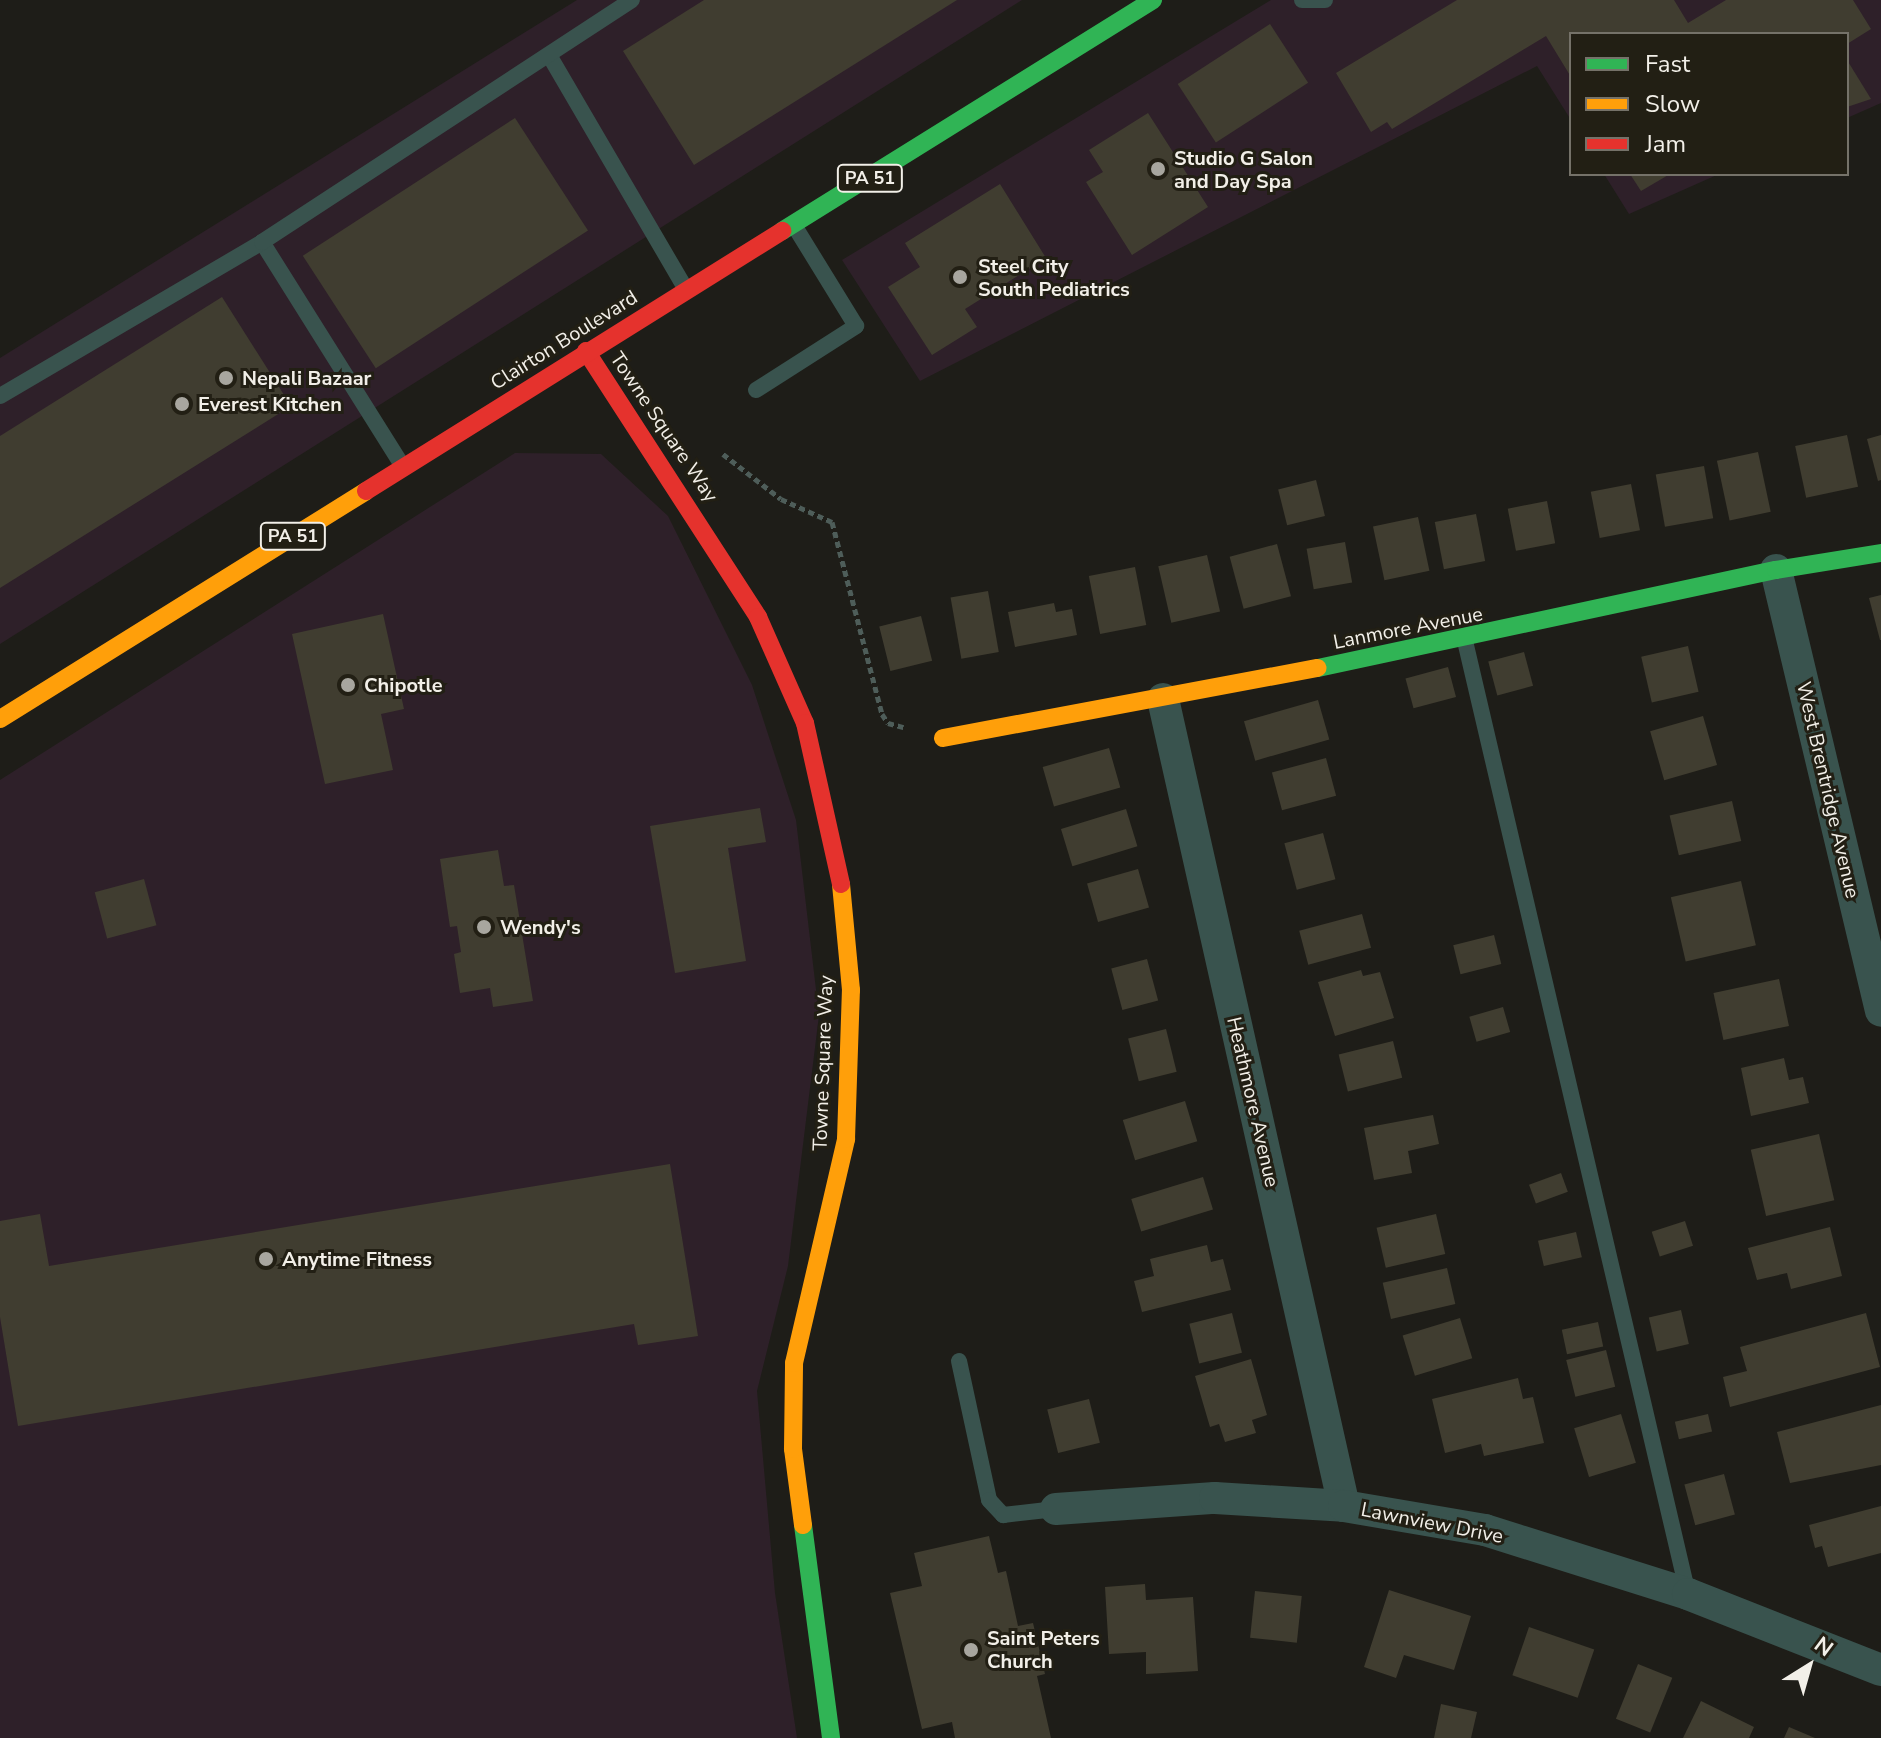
<!DOCTYPE html>
<style>
body{margin:0}
#map{position:relative;width:1881px;height:1738px;overflow:hidden;background:#1e1d18;font-family:"Nunito Sans",sans-serif}
div>[style]{position:absolute}
[style*='--x']{left:calc(var(--x)*1px);top:calc(var(--y)*1px);width:calc(var(--w)*1px);rotate:calc(var(--a)*1deg)}
.commercial>*{inset:0;background:#2e2029}
.building>*{inset:0;background:#403d30;transform-origin:0 0}
.path>*{height:5px;margin-top:-2.5px;transform-origin:0;background:repeating-linear-gradient(90deg,#4e5d59 0 6px,transparent 0 10px)}
.lane>*{height:16px;margin:-8px;padding:0 8px;transform-origin:8px;border-radius:8px;background:#39534e}
.street>*{height:32px;margin:-16px;padding:0 16px;transform-origin:16px;border-radius:16px;background:#39534e}
.fast>*{height:18px;margin:-9px;padding:0 9px;transform-origin:9px;border-radius:9px;background:#30b455}
.slow>*{height:18px;margin:-9px;padding:0 9px;transform-origin:9px;border-radius:9px;background:#ff9f0a}
.jam>*{height:18px;margin:-9px;padding:0 9px;transform-origin:9px;border-radius:9px;background:#e5322d}
.dots>*{width:22px;height:22px;translate:-50% -50%;box-sizing:border-box;border:4px solid #221f14;border-radius:50%}
span{translate:-50% -50%;white-space:nowrap;text-align:center;line-height:1.15;-webkit-text-stroke:6px #221f14;paint-order:stroke}
.shield-label span{padding:2px 6px;background:#221f14;border:2px solid;border-radius:6px;-webkit-text-stroke-width:0}
.shield-label{font-size:18px;color:#f2efe8;font-weight:700}
.poi-label{font-size:20px;color:#f2efe8;font-weight:700}
.left{translate:0 -50%;text-align:left}
.street-label{font-size:20px;color:#f2efe8}
.legend{position:absolute;left:1569px;top:32px;width:280px;height:144px;box-sizing:border-box;background:#221f14;border:2px solid #757269;margin:0;padding:10px 14px;list-style:none;font-size:24px;color:#f2efe8}
.legend li{display:flex;align-items:center;gap:16px;height:40px}
.legend b{width:40px;border:2px solid #757269}
.north{position:absolute;left:1769px;top:1626px;width:80px;height:80px;-webkit-text-stroke:6px #221f14;paint-order:stroke;rotate:37deg;font-size:22px;font-weight:700;line-height:32px;text-align:center;color:#f2efe8}
.north::after{content:'';display:block;margin:auto;width:28px;height:36px;background:#f2efe8;clip-path:polygon(50% 0,100% 100%,50% 72%,0 100%)}
</style>
<div id="map">
<div class="commercial">
<div style="clip-path:polygon(577px 0,1022px 0,0 644px,0 358px)"></div>
<div style="clip-path:polygon(1271px 0,1881px 0,1881px 103px,1847px 118px,1847px 34px,1571px 34px,1571px 120px,1537px 66px,920px 381px,842px 260px)"></div>
<div style="clip-path:polygon(1604px 174px,1719px 174px,1629px 214px)"></div>
<div style="clip-path:polygon(515px 453px,601px 454px,668px 516px,752px 685px,796px 820px,819px 1015px,788px 1266px,757px 1391px,775px 1593px,797px 1738px,0 1738px,0 780px)"></div>
</div>
<div class="building">
<div style="clip-path:polygon(704px 0,957px 0,694px 165px,623px 51px)"></div>
<div style="clip-path:polygon(1457px 0,1674px 0,1688px 23px,1726px 0,1853px 0,1871px 29px,1847px 44px,1847px 34px,1571px 34px,1571px 77px,1546px 36px,1392px 129px,1387px 122px,1371px 132px,1336px 73px)"></div>
<div style="left:1270px;top:24px;width:70px;height:110px;rotate:57deg"></div>
<div style="clip-path:polygon(1847px 60px,1871px 99px,1847px 107px)"></div>
<div style="clip-path:polygon(1148px 113px,1208px 207px,1132px 255px,1086px 182px,1103px 172px,1089px 150px)"></div>
<div style="left:515px;top:118px;width:134px;height:253px;rotate:57deg"></div>
<div style="clip-path:polygon(1630px 174px,1670px 174px,1641px 191px)"></div>
<div style="clip-path:polygon(1000px 184px,1046px 258px,965px 309px,977px 327px,932px 355px,888px 287px,920px 267px,905px 243px)"></div>
<div style="clip-path:polygon(222px 297px,291px 406px,0 588px,0 436px)"></div>
<div style="left:1847px;top:435px;width:53px;height:53px;rotate:78deg"></div>
<div style="clip-path:polygon(1881px 435px,1881px 480px,1878px 481px,1867px 439px)"></div>
<div style="left:1758px;top:452px;width:61px;height:42px;rotate:78deg"></div>
<div style="left:1704px;top:466px;width:53px;height:49px;rotate:80deg"></div>
<div style="left:1316px;top:480px;width:37px;height:39px;rotate:76deg"></div>
<div style="left:1631px;top:484px;width:47px;height:41px;rotate:79deg"></div>
<div style="left:1547px;top:501px;width:43px;height:40px;rotate:79deg"></div>
<div style="left:1476px;top:514px;width:48px;height:42px;rotate:79deg"></div>
<div style="left:1418px;top:517px;width:55px;height:46px;rotate:78deg"></div>
<div style="left:1345px;top:542px;width:41px;height:39px;rotate:80deg"></div>
<div style="left:1277px;top:544px;width:54px;height:49px;rotate:75deg"></div>
<div style="left:1207px;top:555px;width:58px;height:50px;rotate:77deg"></div>
<div style="left:1135px;top:567px;width:59px;height:47px;rotate:79deg"></div>
<div style="left:988px;top:591px;width:62px;height:38px;rotate:80deg"></div>
<div style="clip-path:polygon(1881px 595px,1881px 640px,1880px 640px,1869px 598px)"></div>
<div style="clip-path:polygon(1054px 603px,1056px 612px,1072px 609px,1077px 635px,1015px 647px,1008px 612px)"></div>
<div style="clip-path:polygon(383px 614px,404px 709px,381px 714px,393px 770px,325px 784px,292px 634px)"></div>
<div style="left:921px;top:616px;width:46px;height:43px;rotate:76deg"></div>
<div style="left:1688px;top:646px;width:47px;height:48px;rotate:77deg"></div>
<div style="left:1524px;top:652px;width:35px;height:37px;rotate:75deg"></div>
<div style="left:1448px;top:667px;width:31px;height:44px;rotate:75deg"></div>
<div style="left:1318px;top:700px;width:41px;height:77px;rotate:74deg"></div>
<div style="left:1703px;top:716px;width:51px;height:55px;rotate:74deg"></div>
<div style="left:1109px;top:748px;width:41px;height:69px;rotate:74deg"></div>
<div style="left:1326px;top:758px;width:39px;height:56px;rotate:75deg"></div>
<div style="left:1732px;top:801px;width:41px;height:64px;rotate:77deg"></div>
<div style="clip-path:polygon(760px 808px,766px 842px,728px 848px,746px 961px,675px 973px,650px 826px)"></div>
<div style="left:1126px;top:809px;width:39px;height:68px;rotate:73deg"></div>
<div style="left:1323px;top:833px;width:48px;height:40px;rotate:75deg"></div>
<div style="clip-path:polygon(498px 850px,504px 886px,514px 885px,533px 1001px,493px 1007px,490px 988px,460px 993px,454px 954px,461px 952px,457px 926px,450px 927px,440px 859px)"></div>
<div style="left:1138px;top:869px;width:40px;height:53px;rotate:74deg"></div>
<div style="left:144px;top:879px;width:48px;height:51px;rotate:75deg"></div>
<div style="left:1741px;top:881px;width:66px;height:72px;rotate:77deg"></div>
<div style="left:1362px;top:914px;width:35px;height:65px;rotate:75deg"></div>
<div style="left:1494px;top:935px;width:30px;height:42px;rotate:76deg"></div>
<div style="left:1147px;top:959px;width:43px;height:37px;rotate:75deg"></div>
<div style="clip-path:polygon(1361px 970px,1363px 976px,1380px 972px,1394px 1018px,1335px 1036px,1318px 982px)"></div>
<div style="left:1779px;top:979px;width:48px;height:67px;rotate:78deg"></div>
<div style="left:1503px;top:1007px;width:26px;height:35px;rotate:74deg"></div>
<div style="left:1166px;top:1029px;width:44px;height:39px;rotate:76deg"></div>
<div style="left:1393px;top:1041px;width:38px;height:56px;rotate:76deg"></div>
<div style="clip-path:polygon(1784px 1058px,1789px 1080px,1803px 1077px,1809px 1103px,1751px 1116px,1741px 1068px)"></div>
<div style="left:1185px;top:1101px;width:42px;height:65px;rotate:73deg"></div>
<div style="clip-path:polygon(1433px 1115px,1439px 1144px,1408px 1151px,1412px 1173px,1374px 1180px,1364px 1128px)"></div>
<div style="left:1819px;top:1134px;width:68px;height:70px;rotate:77deg"></div>
<div style="clip-path:polygon(670px 1164px,698px 1336px,638px 1345px,634px 1324px,18px 1426px,0 1317px,0 1221px,40px 1214px,49px 1266px)"></div>
<div style="left:1561px;top:1173px;width:20px;height:34px;rotate:70deg"></div>
<div style="left:1203px;top:1177px;width:34px;height:75px;rotate:73deg"></div>
<div style="left:1436px;top:1214px;width:41px;height:61px;rotate:77deg"></div>
<div style="left:1685px;top:1221px;width:26px;height:35px;rotate:72deg"></div>
<div style="clip-path:polygon(1830px 1227px,1842px 1276px,1791px 1289px,1787px 1273px,1757px 1280px,1748px 1248px)"></div>
<div style="left:1576px;top:1232px;width:26px;height:39px;rotate:77deg"></div>
<div style="clip-path:polygon(1207px 1245px,1211px 1262px,1223px 1259px,1231px 1290px,1142px 1312px,1134px 1281px,1154px 1276px,1150px 1259px)"></div>
<div style="left:1447px;top:1268px;width:37px;height:66px;rotate:77deg"></div>
<div style="left:1681px;top:1310px;width:35px;height:33px;rotate:77deg"></div>
<div style="left:1232px;top:1313px;width:41px;height:44px;rotate:76deg"></div>
<div style="clip-path:polygon(1866px 1313px,1880px 1367px,1730px 1407px,1723px 1377px,1747px 1371px,1740px 1347px)"></div>
<div style="left:1460px;top:1318px;width:42px;height:60px;rotate:73deg"></div>
<div style="left:1598px;top:1322px;width:25px;height:37px;rotate:78deg"></div>
<div style="left:1606px;top:1350px;width:38px;height:41px;rotate:76deg"></div>
<div style="clip-path:polygon(1251px 1359px,1267px 1415px,1252px 1420px,1256px 1433px,1225px 1442px,1219px 1424px,1210px 1427px,1195px 1376px)"></div>
<div style="clip-path:polygon(1518px 1378px,1523px 1399px,1533px 1397px,1544px 1443px,1484px 1456px,1481px 1444px,1445px 1453px,1432px 1399px)"></div>
<div style="left:1089px;top:1399px;width:45px;height:43px;rotate:76deg"></div>
<div style="clip-path:polygon(1881px 1405px,1881px 1465px,1790px 1483px,1777px 1432px)"></div>
<div style="left:1621px;top:1414px;width:51px;height:49px;rotate:73deg"></div>
<div style="left:1708px;top:1414px;width:18px;height:34px;rotate:77deg"></div>
<div style="left:1724px;top:1474px;width:42px;height:41px;rotate:75deg"></div>
<div style="clip-path:polygon(1881px 1506px,1881px 1553px,1828px 1567px,1822px 1546px,1815px 1548px,1809px 1525px)"></div>
<div style="clip-path:polygon(989px 1536px,998px 1573px,1006px 1571px,1018px 1626px,1033px 1623px,1045px 1674px,1037px 1676px,1051px 1738px,955px 1738px,952px 1722px,922px 1729px,890px 1593px,922px 1586px,914px 1553px)"></div>
<div style="clip-path:polygon(1145px 1584px,1146px 1600px,1193px 1597px,1198px 1671px,1146px 1674px,1146px 1652px,1109px 1654px,1105px 1587px)"></div>
<div style="clip-path:polygon(1389px 1590px,1471px 1616px,1454px 1670px,1404px 1655px,1396px 1678px,1364px 1667px)"></div>
<div style="left:1255px;top:1591px;width:47px;height:47px;rotate:6deg"></div>
<div style="left:1529px;top:1627px;width:69px;height:51px;rotate:19deg"></div>
<div style="left:1638px;top:1664px;width:37px;height:59px;rotate:22deg"></div>
<div style="clip-path:polygon(1701px 1701px,1754px 1727px,1749px 1738px,1683px 1738px)"></div>
<div style="clip-path:polygon(1441px 1704px,1477px 1712px,1471px 1738px,1434px 1738px)"></div>
<div style="clip-path:polygon(1789px 1727px,1815px 1738px,1784px 1738px)"></div>
</div>
<div class="path">
<div style="--x:723;--y:454;--w:73;--a:37.8"></div>
<div style="--x:781;--y:499;--w:56;--a:24.3"></div>
<div style="--x:832;--y:522;--w:198;--a:75.4"></div>
<div style="--x:882;--y:714;--w:11;--a:56"></div>
<div style="--x:888;--y:723;--w:16;--a:15"></div>
</div>
<div class="lane">
<div style="--x:1302;--y:0;--w:23;--a:0"></div>
<div style="--x:549;--y:55;--w:270;--a:59.7"></div>
<div style="--x:262;--y:242;--w:266;--a:57.9"></div>
<div style="--x:756;--y:390;--w:119;--a:-32.6"></div>
<div style="--x:856;--y:326;--w:116;--a:-121.6"></div>
<div style="--x:0;--y:396;--w:304;--a:-30.4"></div>
<div style="--x:262;--y:242;--w:442;--a:-33.2"></div>
<div style="--x:1465;--y:641;--w:979;--a:76.83"></div>
<div style="--x:959;--y:1361;--w:142;--a:77.8"></div>
<div style="--x:989;--y:1500;--w:21;--a:47"></div>
<div style="--x:1003;--y:1515;--w:53;--a:-6.5"></div>
</div>
<div class="street">
<div style="--x:1776;--y:570;--w:453;--a:76.6"></div>
<div style="--x:1163;--y:699;--w:827;--a:77.36"></div>
<div style="--x:1056;--y:1509;--w:159;--a:-4"></div>
<div style="--x:1215;--y:1498;--w:129;--a:3.5"></div>
<div style="--x:1344;--y:1506;--w:143;--a:9.7"></div>
<div style="--x:1485;--y:1530;--w:213;--a:17.5"></div>
<div style="--x:1688;--y:1594;--w:207;--a:21.5"></div>
</div>
<div class="fast">
<div style="--x:782;--y:231;--w:437;--a:-31.9"></div>
<div style="--x:1318;--y:668;--w:468;--a:-12.1"></div>
<div style="--x:1776;--y:570;--w:106;--a:-9.2"></div>
<div style="--x:803;--y:1525;--w:215;--a:82.5"></div>
</div>
<div class="slow">
<div style="--x:0;--y:719;--w:431;--a:-31.9"></div>
<div style="--x:943;--y:738;--w:381;--a:-10.6"></div>
<div style="--x:803;--y:1525;--w:77;--a:-97.5"></div>
<div style="--x:793;--y:1449;--w:86;--a:-89.3"></div>
<div style="--x:794;--y:1363;--w:230;--a:-76.9"></div>
<div style="--x:846;--y:1139;--w:149;--a:-88.1"></div>
<div style="--x:851;--y:990;--w:106;--a:-95.4"></div>
</div>
<div class="jam">
<div style="--x:586;--y:351;--w:317;--a:57.1"></div>
<div style="--x:758;--y:617;--w:116;--a:66.1"></div>
<div style="--x:805;--y:723;--w:165;--a:77.4"></div>
<div style="--x:366;--y:491;--w:491;--a:-32"></div>
</div>
<div class="dots">
<div style="left:1158px;top:169px;background:#a8a69f"></div>
<div style="left:960px;top:277px;background:#a8a69f"></div>
<div style="left:226px;top:378px;background:#a8a69f"></div>
<div style="left:182px;top:404px;background:#a8a69f"></div>
<div style="left:348px;top:685px;background:#a8a69f"></div>
<div style="left:484px;top:927px;background:#a8a69f"></div>
<div style="left:266px;top:1259px;background:#a8a69f"></div>
<div style="left:971px;top:1650px;background:#a8a69f"></div>
</div>
<div class="shield-label">
<span style="left:870px;top:178px">PA 51</span>
<span style="left:293px;top:536px">PA 51</span>
</div>
<div class="poi-label">
<span class="left" style="left:1174px;top:170px">Studio G Salon<br>and Day Spa</span>
<span class="left" style="left:978px;top:278px">Steel City<br>South Pediatrics</span>
<span class="left" style="left:242px;top:378px">Nepali Bazaar</span>
<span class="left" style="left:198px;top:404px">Everest Kitchen</span>
<span class="left" style="left:364px;top:685px">Chipotle</span>
<span class="left" style="left:500px;top:927px">Wendy's</span>
<span class="left" style="left:282px;top:1259px">Anytime Fitness</span>
<span class="left" style="left:987px;top:1650px">Saint Peters<br>Church</span>
</div>
<div class="street-label">
<span style="left:564px;top:340px;rotate:-32deg">Clairton Boulevard</span>
<span style="left:664px;top:427px;rotate:56deg">Towne Square Way</span>
<span style="left:1408px;top:628px;rotate:-11deg">Lanmore Avenue</span>
<span style="left:1828px;top:790px;rotate:77deg">West Brentridge Avenue</span>
<span style="left:823px;top:1063px;rotate:-88deg">Towne Square Way</span>
<span style="left:1253px;top:1102px;rotate:77deg">Heathmore Avenue</span>
<span style="left:1432px;top:1523px;rotate:11deg">Lawnview Drive</span>
</div>
<ul class="legend">
<li><b style="height:10px;background:#30b455"></b>Fast</li>
<li><b style="height:10px;background:#ff9f0a"></b>Slow</li>
<li><b style="height:10px;background:#e5322d"></b>Jam</li>
</ul>
<div class="north">N</div>
</div>
